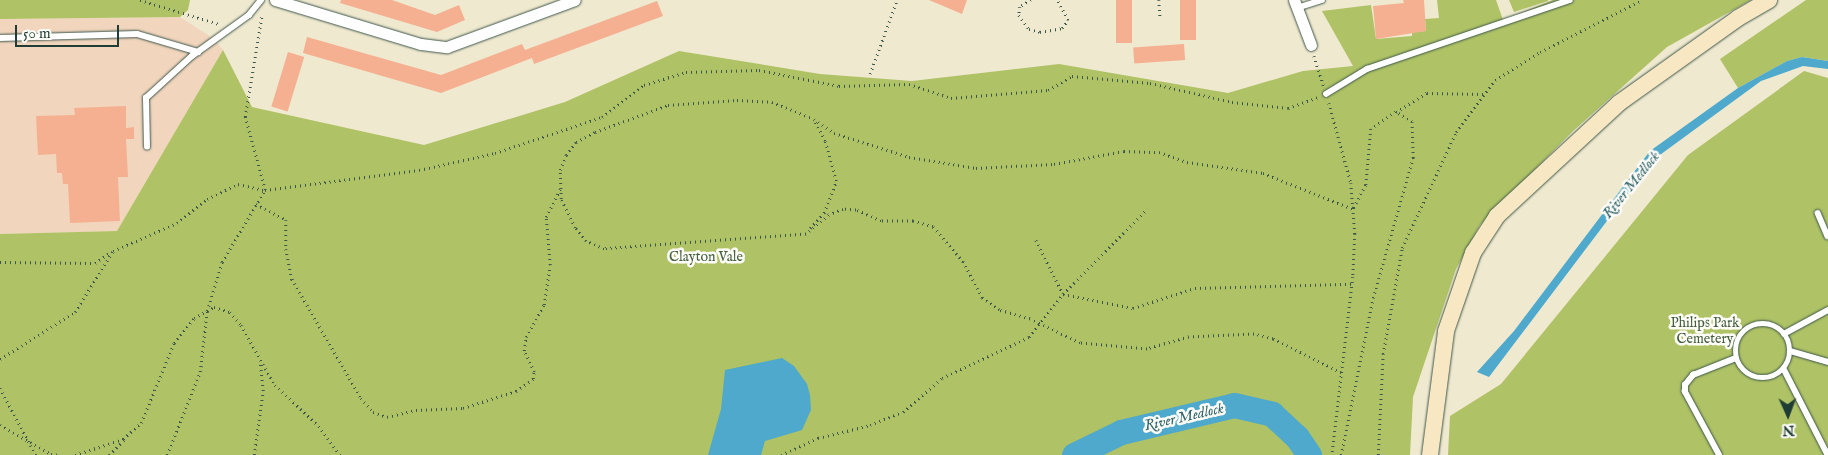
<!DOCTYPE html>
<style>
body{margin:0}
#map{position:relative;width:1828px;height:455px;overflow:hidden;background:#efe9cf;font-family:"IM FELL English",serif}
div>[style]{position:absolute}
[style*='--x']{left:calc(var(--x)*1px);top:calc(var(--y)*1px);width:calc(var(--w)*1px);rotate:calc(var(--a)*1deg)}
.built>*{inset:0;background:#f1d5bd}
.green>*{inset:0;background:#afc265}
.water>*{inset:0;background:#4ea9cc}
.river>*{height:25px;margin:-12.5px;padding:0 12.5px;transform-origin:12.5px;border-radius:12.5px;background:#4ea9cc}
.building>*{inset:0;background:#f5b091;transform-origin:0 0}
.path>*{height:2.5px;margin-top:-1.25px;transform-origin:0;background:repeating-linear-gradient(90deg,#3e574b 0 1px,transparent 0 5px)}
.roads{filter:drop-shadow(0 0 1px #3e574b) drop-shadow(0 0 1px #3e574b)}
.lane>*{height:5.5px;margin:-2.75px;padding:0 2.75px;transform-origin:2.75px;border-radius:2.75px;background:#fff}
.lane>.ring{margin:-2.75px;padding:0;box-sizing:content-box;background:none;border:5.5px solid #fff;border-radius:50%}
.street>*{height:11px;margin:-5.5px;padding:0 5.5px;transform-origin:5.5px;border-radius:5.5px;background:#fff}
.secondary>*{height:16px;margin:-8px;padding:0 8px;transform-origin:8px;border-radius:8px;background:#f7e8c3}
span{translate:-50% -50%;white-space:nowrap;text-align:center;line-height:1.15;-webkit-text-stroke:5px #fdfcf7;paint-order:stroke}
.park-label{font-size:14px;color:#435e40}
.water-label{font-size:15px;color:#2f6369;font-style:italic}
.north{position:absolute;left:1763px;top:390px;width:50px;height:50px;-webkit-text-stroke:4px #fdfcf7;paint-order:stroke;rotate:178deg;font-size:14px;font-weight:700;line-height:20px;text-align:center;color:#1f3d34}
.north::after{content:'';display:block;margin:auto;width:18px;height:22px;background:#1f3d34;clip-path:polygon(50% 0,100% 100%,50% 72%,0 100%)}
.scale{position:absolute;left:15px;top:25px;width:104px;height:22px;box-sizing:border-box;border:2px solid #1f3d34;border-top:0;padding-left:6px;font-size:15px;line-height:18px;white-space:nowrap;color:#1f3d34;-webkit-text-stroke:4px #fdfcf7;paint-order:stroke}
</style>
<div id="map">
<div class="built">
<div style="clip-path:polygon(180px 17px,214px 39px,223px 50px,117px 231px,0 234px,0 19px)"></div>
</div>
<div class="green">
<div style="clip-path:polygon(0 0,190px 0,188px 10px,180px 17px,0 19px)"></div>
<div style="clip-path:polygon(1437px 0,1496px 0,1503px 20px,1553px 0,1751px 0,1667px 47px,1573px 131px,1480px 225px,1456px 269px,1413px 397px,1410px 455px,0 455px,0 234px,117px 231px,223px 50px,252px 107px,424px 145px,565px 102px,679px 51px,820px 74px,912px 81px,1059px 64px,1228px 93px,1303px 71px,1353px 66px,1322px 11px,1371px 5px,1376px 39px,1412px 36px,1412px 32px,1426px 31px,1425px 19px,1439px 18px)"></div>
<div style="clip-path:polygon(1509px 0,1548px 0,1548px 1px,1514px 12px)"></div>
<div style="clip-path:polygon(1806px 0,1828px 0,1828px 61px,1802px 57px,1787px 61px,1738px 88px,1720px 59px)"></div>
<div style="clip-path:polygon(1804px 71px,1828px 78px,1828px 455px,1448px 455px,1450px 416px,1501px 384px,1688px 155px)"></div>
</div>
<div class="water">
<div style="clip-path:polygon(1802px 57px,1828px 61px,1828px 69px,1803px 66px,1761px 81px,1653px 160px,1489px 377px,1477px 372px,1514px 331px,1650px 151px,1738px 88px,1787px 61px)"></div>
<div style="clip-path:polygon(782px 358px,794px 366px,807px 384px,810px 395px,811px 410px,802px 430px,765px 441px,761px 455px,708px 455px,721px 409px,725px 370px)"></div>
</div>
<div class="river">
<div style="--x:1074;--y:455;--w:52;--a:-26.1"></div>
<div style="--x:1121;--y:432;--w:116;--a:-13.4"></div>
<div style="--x:1234;--y:405;--w:39;--a:13"></div>
<div style="--x:1272;--y:414;--w:34;--a:43"></div>
<div style="--x:1297;--y:437;--w:22;--a:56"></div>
</div>
<div class="building">
<div style="clip-path:polygon(341px 0,392px 0,435px 15px,459px 5px,465px 20px,437px 32px,340px 3px)"></div>
<div style="clip-path:polygon(929px 0,967px 0,962px 14px)"></div>
<div style="left:1116px;top:0;width:16px;height:43px"></div>
<div style="left:1180px;top:0;width:16px;height:40px"></div>
<div style="clip-path:polygon(1403px 0,1424px 0,1426px 31px,1376px 39px,1373px 6px,1404px 3px)"></div>
<div style="clip-path:polygon(657px 1px,663px 16px,534px 64px,532px 58px,441px 93px,303px 53px,307px 37px,441px 75px,522px 44px,525px 50px)"></div>
<div style="left:1184px;top:44px;width:16px;height:51px;rotate:86deg"></div>
<div style="left:288px;top:52px;width:17px;height:57px;rotate:17deg"></div>
<div style="clip-path:polygon(126px 106px,126px 128px,134px 127px,134px 139px,126px 139px,128px 177px,118px 177px,120px 221px,70px 223px,68px 184px,63px 184px,62px 173px,57px 173px,56px 154px,38px 155px,36px 116px,75px 115px,74px 108px)"></div>
</div>
<div class="path">
<div style="--x:140;--y:0;--w:83;--a:16.9"></div>
<div style="--x:1031;--y:0;--w:13;--a:148"></div>
<div style="--x:1020;--y:7;--w:8;--a:97"></div>
<div style="--x:1019;--y:15;--w:17;--a:54"></div>
<div style="--x:1029;--y:29;--w:11;--a:15"></div>
<div style="--x:1040;--y:32;--w:22;--a:-10"></div>
<div style="--x:1062;--y:28;--w:10;--a:-53"></div>
<div style="--x:1068;--y:20;--w:23;--a:-119"></div>
<div style="--x:1159;--y:0;--w:16;--a:86"></div>
<div style="--x:1314;--y:56;--w:32;--a:72"></div>
<div style="--x:870;--y:74;--w:79;--a:-70"></div>
<div style="--x:1329;--y:103;--w:83;--a:74.6"></div>
<div style="--x:1351;--y:183;--w:51;--a:85.5"></div>
<div style="--x:1355;--y:234;--w:43;--a:92.7"></div>
<div style="--x:1353;--y:277;--w:179;--a:96.7"></div>
<div style="--x:1396;--y:112;--w:36;--a:-32"></div>
<div style="--x:1427;--y:93;--w:57;--a:1"></div>
<div style="--x:256;--y:204;--w:34;--a:28"></div>
<div style="--x:286;--y:220;--w:29;--a:90"></div>
<div style="--x:286;--y:249;--w:31;--a:79"></div>
<div style="--x:292;--y:279;--w:138;--a:59.9"></div>
<div style="--x:361;--y:398;--w:18;--a:49"></div>
<div style="--x:373;--y:412;--w:15;--a:20"></div>
<div style="--x:387;--y:417;--w:30;--a:-14"></div>
<div style="--x:416;--y:410;--w:47;--a:-2.4"></div>
<div style="--x:463;--y:408;--w:56;--a:-17.8"></div>
<div style="--x:516;--y:391;--w:21;--a:-35"></div>
<div style="--x:533;--y:379;--w:7;--a:-82"></div>
<div style="--x:534;--y:372;--w:23;--a:-115"></div>
<div style="--x:524;--y:351;--w:14;--a:-82"></div>
<div style="--x:526;--y:337;--w:37;--a:-61"></div>
<div style="--x:544;--y:305;--w:40;--a:-81.5"></div>
<div style="--x:550;--y:265;--w:48;--a:-94.8"></div>
<div style="--x:546;--y:217;--w:31;--a:-63"></div>
<div style="--x:810;--y:228;--w:21;--a:-47"></div>
<div style="--x:824;--y:213;--w:34;--a:-69"></div>
<div style="--x:836;--y:181;--w:41;--a:-105.4"></div>
<div style="--x:825;--y:141;--w:24;--a:-118"></div>
<div style="--x:1036;--y:240;--w:60;--a:63.4"></div>
<div style="--x:1063;--y:294;--w:120;--a:-45.3"></div>
<div style="--x:0;--y:262;--w:95;--a:0.6"></div>
<div style="--x:95;--y:263;--w:19;--a:-35"></div>
<div style="--x:0;--y:359;--w:89;--a:-32.1"></div>
<div style="--x:75;--y:312;--w:72;--a:-58.1"></div>
<div style="--x:113;--y:251;--w:70;--a:-23.6"></div>
<div style="--x:177;--y:223;--w:38;--a:-39"></div>
<div style="--x:207;--y:199;--w:34;--a:-26"></div>
<div style="--x:238;--y:184;--w:28;--a:13"></div>
<div style="--x:265;--y:190;--w:155;--a:-7.4"></div>
<div style="--x:419;--y:170;--w:78;--a:-12.6"></div>
<div style="--x:495;--y:153;--w:113;--a:-18.6"></div>
<div style="--x:602;--y:117;--w:53;--a:-37.3"></div>
<div style="--x:644;--y:85;--w:44;--a:-17.2"></div>
<div style="--x:686;--y:72;--w:73;--a:-1.6"></div>
<div style="--x:759;--y:70;--w:82;--a:11.3"></div>
<div style="--x:839;--y:86;--w:70;--a:-1.6"></div>
<div style="--x:909;--y:84;--w:44;--a:18.4"></div>
<div style="--x:951;--y:98;--w:97;--a:-4.7"></div>
<div style="--x:1048;--y:90;--w:28;--a:-30"></div>
<div style="--x:1072;--y:76;--w:78;--a:5.1"></div>
<div style="--x:1150;--y:83;--w:84;--a:13"></div>
<div style="--x:1232;--y:102;--w:56;--a:6.1"></div>
<div style="--x:1288;--y:108;--w:32;--a:-20"></div>
<div style="--x:1341;--y:373;--w:76;--a:-153.4"></div>
<div style="--x:1273;--y:339;--w:20;--a:-165"></div>
<div style="--x:1254;--y:334;--w:65;--a:177.4"></div>
<div style="--x:1189;--y:337;--w:44;--a:164.1"></div>
<div style="--x:1147;--y:349;--w:67;--a:-174.9"></div>
<div style="--x:1080;--y:343;--w:55;--a:-154.4"></div>
<div style="--x:1030;--y:319;--w:32;--a:-164"></div>
<div style="--x:999;--y:310;--w:21;--a:-145"></div>
<div style="--x:982;--y:298;--w:41;--a:-117.8"></div>
<div style="--x:963;--y:262;--w:46;--a:-130.6"></div>
<div style="--x:933;--y:227;--w:21;--a:-163"></div>
<div style="--x:913;--y:221;--w:32;--a:180"></div>
<div style="--x:881;--y:221;--w:27;--a:-156"></div>
<div style="--x:856;--y:210;--w:13;--a:-176"></div>
<div style="--x:843;--y:209;--w:15;--a:157"></div>
<div style="--x:829;--y:215;--w:30;--a:140"></div>
<div style="--x:806;--y:234;--w:203;--a:175.8"></div>
<div style="--x:604;--y:249;--w:20;--a:-156"></div>
<div style="--x:586;--y:241;--w:17;--a:-130"></div>
<div style="--x:575;--y:228;--w:32;--a:-116"></div>
<div style="--x:561;--y:199;--w:29;--a:-92"></div>
<div style="--x:560;--y:170;--w:16;--a:-68"></div>
<div style="--x:566;--y:155;--w:16;--a:-52"></div>
<div style="--x:576;--y:142;--w:21;--a:-28"></div>
<div style="--x:595;--y:132;--w:78;--a:-20.3"></div>
<div style="--x:668;--y:105;--w:69;--a:-4.1"></div>
<div style="--x:737;--y:100;--w:35;--a:3"></div>
<div style="--x:772;--y:102;--w:45;--a:22"></div>
<div style="--x:814;--y:119;--w:24;--a:35"></div>
<div style="--x:834;--y:133;--w:79;--a:17.7"></div>
<div style="--x:909;--y:157;--w:68;--a:9.3"></div>
<div style="--x:976;--y:168;--w:78;--a:-2.9"></div>
<div style="--x:1054;--y:164;--w:71;--a:-10.5"></div>
<div style="--x:1124;--y:151;--w:35;--a:2"></div>
<div style="--x:1159;--y:152;--w:30;--a:20"></div>
<div style="--x:1187;--y:162;--w:77;--a:8.2"></div>
<div style="--x:1263;--y:173;--w:97;--a:21.8"></div>
<div style="--x:0;--y:388;--w:76;--a:61.8"></div>
<div style="--x:0;--y:425;--w:59;--a:29.6"></div>
<div style="--x:51;--y:454;--w:8;--a:7"></div>
<div style="--x:75;--y:455;--w:51;--a:-18.4"></div>
<div style="--x:123;--y:439;--w:24;--a:-42"></div>
<div style="--x:141;--y:423;--w:87;--a:-67.6"></div>
<div style="--x:174;--y:343;--w:32;--a:-51"></div>
<div style="--x:194;--y:318;--w:23;--a:-29"></div>
<div style="--x:214;--y:307;--w:17;--a:17"></div>
<div style="--x:230;--y:312;--w:17;--a:50"></div>
<div style="--x:241;--y:325;--w:69;--a:60.5"></div>
<div style="--x:275;--y:385;--w:60;--a:43"></div>
<div style="--x:319;--y:426;--w:36;--a:54"></div>
<div style="--x:109;--y:455;--w:24;--a:-45"></div>
<div style="--x:167;--y:455;--w:89;--a:-68.3"></div>
<div style="--x:200;--y:372;--w:61;--a:-83.5"></div>
<div style="--x:207;--y:311;--w:51;--a:-73"></div>
<div style="--x:222;--y:262;--w:84;--a:-59.2"></div>
<div style="--x:265;--y:190;--w:76;--a:-105.3"></div>
<div style="--x:245;--y:117;--w:104;--a:-80.6"></div>
<div style="--x:254;--y:455;--w:65;--a:-82"></div>
<div style="--x:263;--y:391;--w:29;--a:-96"></div>
<div style="--x:781;--y:455;--w:41;--a:-24.7"></div>
<div style="--x:818;--y:438;--w:54;--a:-14"></div>
<div style="--x:870;--y:425;--w:35;--a:-22"></div>
<div style="--x:903;--y:412;--w:52;--a:-41.1"></div>
<div style="--x:942;--y:378;--w:96;--a:-25.2"></div>
<div style="--x:1029;--y:337;--w:55;--a:-51.7"></div>
<div style="--x:1063;--y:294;--w:71;--a:11.3"></div>
<div style="--x:1133;--y:308;--w:65;--a:-17.9"></div>
<div style="--x:1195;--y:288;--w:158;--a:-1.5"></div>
<div style="--x:1341;--y:455;--w:160;--a:-78.5"></div>
<div style="--x:1373;--y:298;--w:146;--a:-74.1"></div>
<div style="--x:1413;--y:158;--w:36;--a:-92"></div>
<div style="--x:1412;--y:122;--w:19;--a:-148"></div>
<div style="--x:1396;--y:112;--w:30;--a:146"></div>
<div style="--x:1371;--y:129;--w:56;--a:95.1"></div>
<div style="--x:1366;--y:185;--w:27;--a:118"></div>
<div style="--x:1378;--y:455;--w:101;--a:-87.2"></div>
<div style="--x:1383;--y:354;--w:108;--a:-79.8"></div>
<div style="--x:1402;--y:248;--w:128;--a:-65"></div>
<div style="--x:1456;--y:132;--w:65;--a:-53.1"></div>
<div style="--x:1495;--y:80;--w:53;--a:-31.9"></div>
<div style="--x:1540;--y:52;--w:114;--a:-27"></div>
</div>
<div class="roads">
<div class="lane">
<div style="--x:1297;--y:8;--w:26;--a:-18"></div>
<div style="--x:0;--y:38;--w:137;--a:-1.7"></div>
<div style="--x:137;--y:34;--w:64;--a:16.4"></div>
<div style="--x:1326;--y:94;--w:48;--a:-31.4"></div>
<div style="--x:1367;--y:69;--w:214;--a:-18.8"></div>
<div style="--x:147;--y:147;--w:49;--a:-91.2"></div>
<div style="--x:146;--y:98;--w:62;--a:-42.4"></div>
<div style="--x:192;--y:56;--w:70;--a:-35.7"></div>
<div style="--x:249;--y:15;--w:19;--a:-51"></div>
<div style="--x:1818;--y:213;--w:25;--a:67"></div>
<div class="ring" style="left:1736px;top:324px;width:48.5px;height:48.5px"></div>
<div style="--x:1784;--y:334;--w:50;--a:-28.6"></div>
<div style="--x:1790;--y:351;--w:40;--a:16"></div>
<div style="--x:1784;--y:369;--w:97;--a:62.9"></div>
<div style="--x:1719;--y:455;--w:72;--a:-118.4"></div>
<div style="--x:1685;--y:392;--w:7;--a:-90"></div>
<div style="--x:1685;--y:385;--w:13;--a:-51"></div>
<div style="--x:1693;--y:375;--w:46;--a:-21.6"></div>
</div>
<div class="street">
<div style="--x:275;--y:0;--w:152;--a:16.8"></div>
<div style="--x:421;--y:44;--w:26;--a:7"></div>
<div style="--x:447;--y:47;--w:136;--a:-20.2"></div>
<div style="--x:1294;--y:0;--w:48;--a:69.3"></div>
</div>
<div class="secondary">
<div style="--x:1430;--y:455;--w:125;--a:-82.6"></div>
<div style="--x:1446;--y:331;--w:83;--a:-70.9"></div>
<div style="--x:1473;--y:253;--w:44;--a:-57"></div>
<div style="--x:1497;--y:216;--w:166;--a:-42.8"></div>
<div style="--x:1619;--y:103;--w:146;--a:-35.5"></div>
<div style="--x:1738;--y:18;--w:36;--a:-30"></div>
</div>
</div>
<div class="park-label">
<span style="left:706px;top:257px">Clayton Vale</span>
<span style="left:1705px;top:331px">Philips Park<br>Cemetery</span>
</div>
<div class="water-label">
<span style="left:1631px;top:185px;rotate:-51deg">River Medlock</span>
<span style="left:1184px;top:417px;rotate:-13deg">River Medlock</span>
</div>
<div class="north">N</div>
<div class="scale">50 m</div>
</div>
